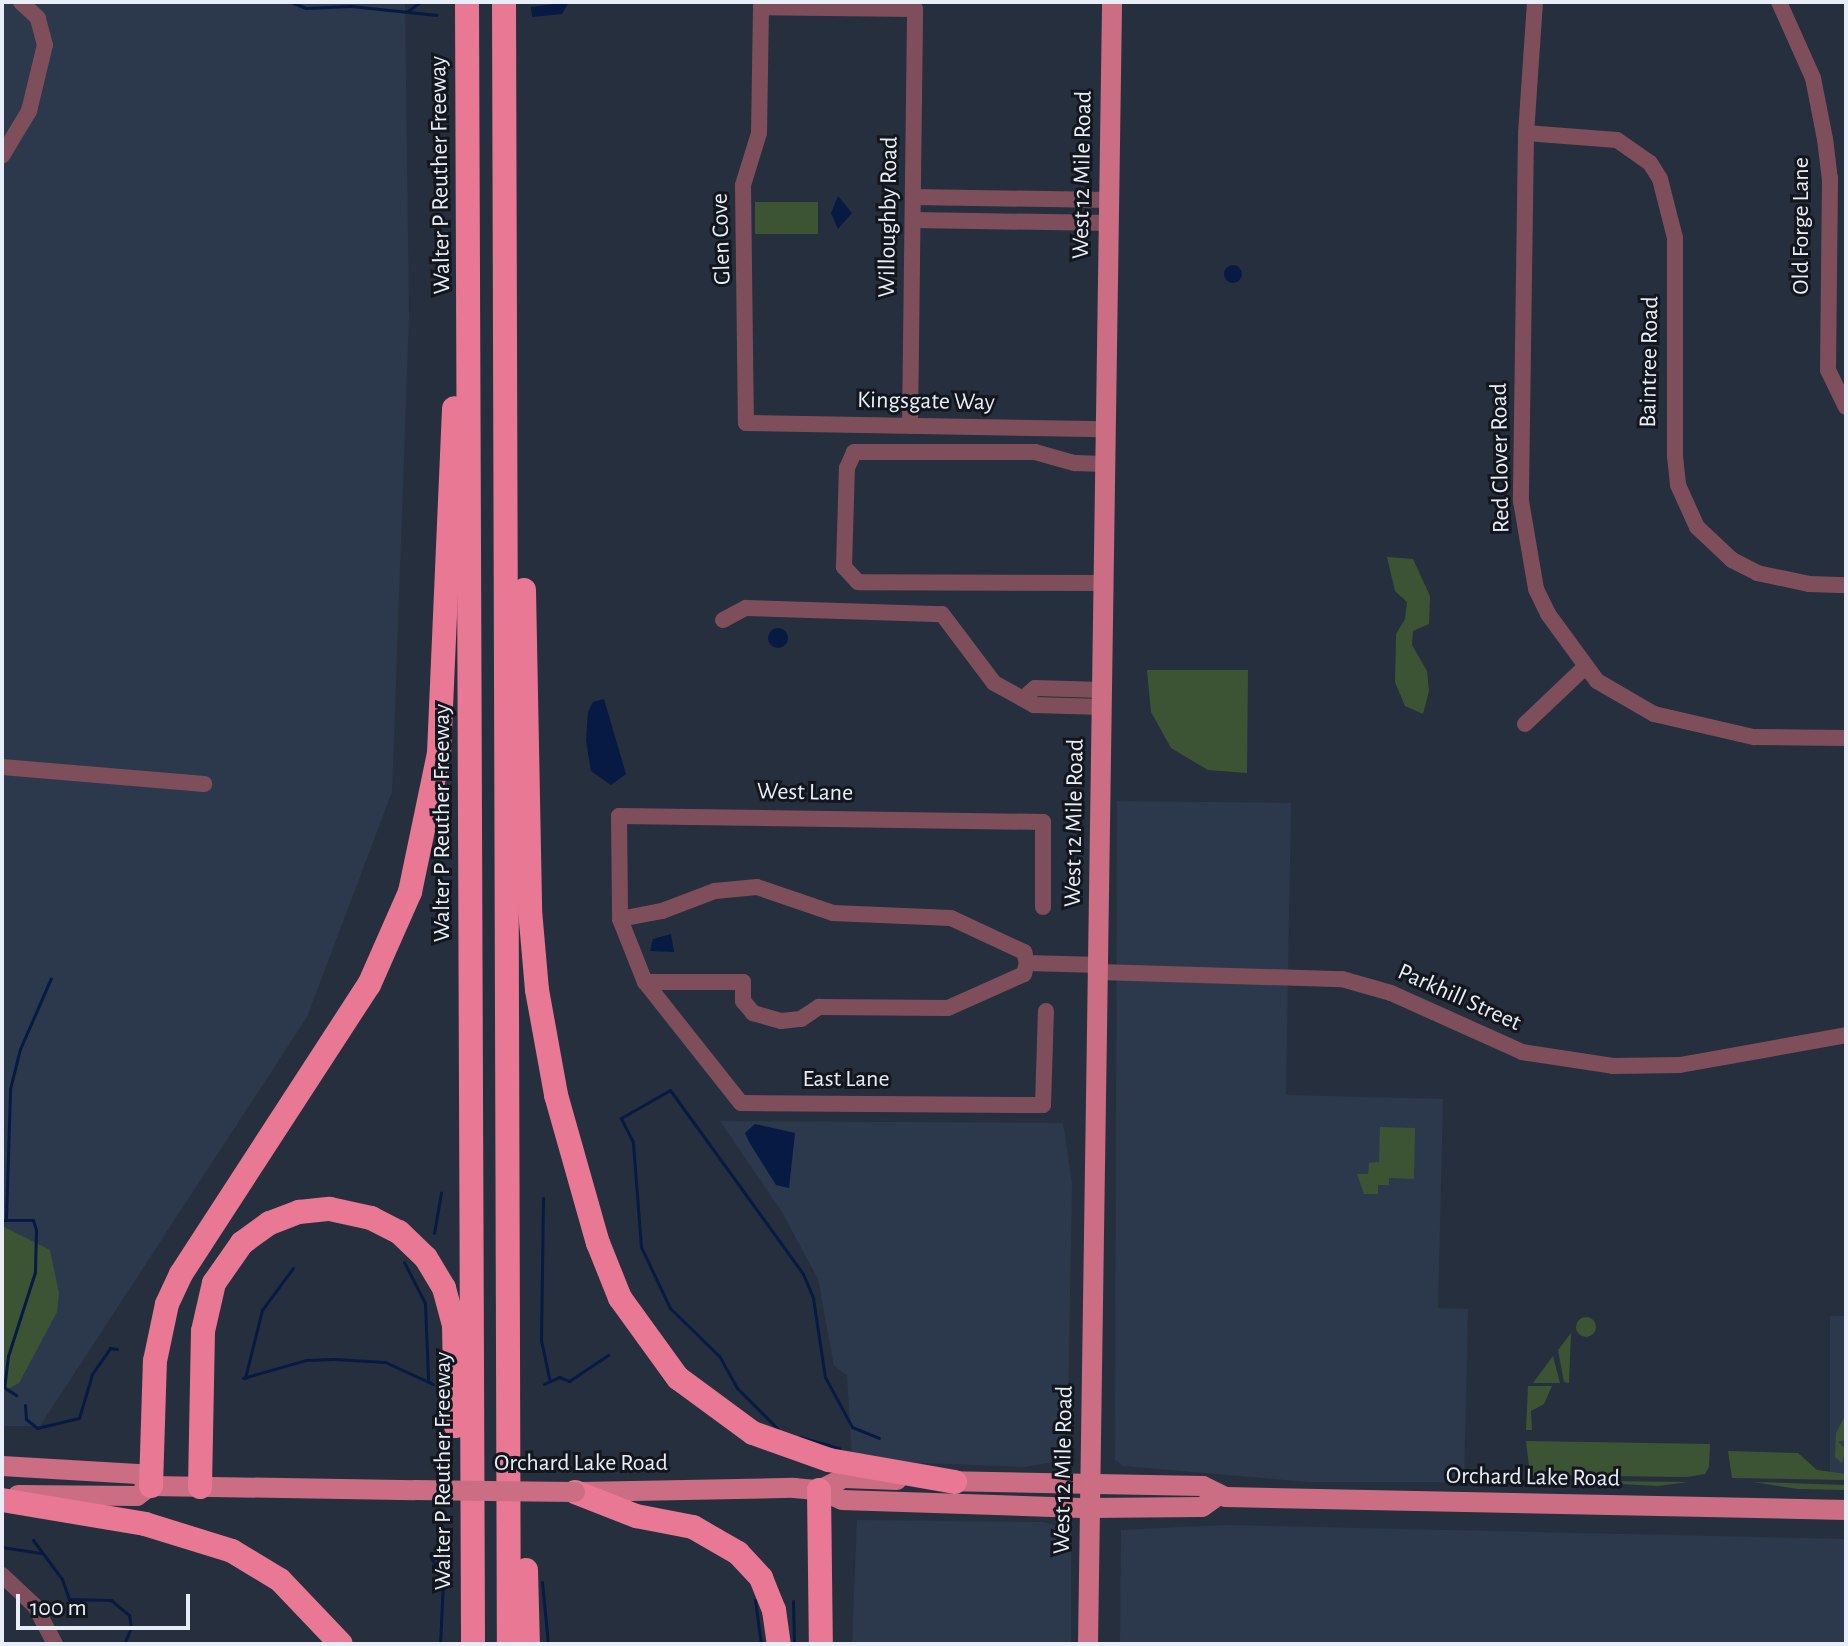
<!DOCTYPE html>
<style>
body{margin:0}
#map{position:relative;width:1848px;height:1646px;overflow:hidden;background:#262f3d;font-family:"Alegreya Sans",sans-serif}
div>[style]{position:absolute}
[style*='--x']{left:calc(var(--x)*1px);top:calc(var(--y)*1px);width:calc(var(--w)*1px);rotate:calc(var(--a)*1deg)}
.built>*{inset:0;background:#2c394c;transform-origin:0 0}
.green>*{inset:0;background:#3d5434;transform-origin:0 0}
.round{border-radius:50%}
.water>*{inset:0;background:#061a43}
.stream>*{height:3px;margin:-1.5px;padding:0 1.5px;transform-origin:1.5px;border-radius:1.5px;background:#061a43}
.minor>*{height:16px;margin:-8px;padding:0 8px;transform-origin:8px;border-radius:8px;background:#7e4f5a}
.major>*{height:20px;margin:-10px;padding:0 10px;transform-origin:10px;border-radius:10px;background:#cb6d83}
.highway>*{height:24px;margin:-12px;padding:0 12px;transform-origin:12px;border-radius:12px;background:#e97894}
.major-bridge>*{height:20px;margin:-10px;padding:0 10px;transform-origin:10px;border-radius:10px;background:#cb6d83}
span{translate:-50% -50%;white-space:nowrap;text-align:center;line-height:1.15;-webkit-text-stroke:6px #13171d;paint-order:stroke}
.street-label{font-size:24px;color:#e8eef8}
.frame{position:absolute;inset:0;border:4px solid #e8eef8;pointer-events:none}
.scale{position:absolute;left:16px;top:1594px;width:174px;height:36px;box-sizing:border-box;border:4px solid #e8eef8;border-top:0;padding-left:10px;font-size:24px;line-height:28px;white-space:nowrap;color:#e8eef8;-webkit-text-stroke:6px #13171d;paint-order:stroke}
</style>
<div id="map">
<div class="built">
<div style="clip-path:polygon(2px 2px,405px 2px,409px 316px,392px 792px,307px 1017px,40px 1426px,2px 1426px)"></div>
<div style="clip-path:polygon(1117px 801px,1291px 803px,1286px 1095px,1443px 1099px,1438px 1308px,1468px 1309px,1464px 1482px,1309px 1482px,1123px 1466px,1115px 1460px)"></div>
<div style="clip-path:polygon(720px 1121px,1063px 1123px,1072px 1183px,1068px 1413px,1059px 1461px,1025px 1467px,852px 1460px,847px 1375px,834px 1366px,818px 1279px,782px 1212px)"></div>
<div style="left:1830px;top:1316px;width:16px;height:158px"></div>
<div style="clip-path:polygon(857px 1520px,1043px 1522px,1061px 1527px,1071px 1542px,1071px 1644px,852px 1644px)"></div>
<div style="clip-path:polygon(1226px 1525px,1846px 1539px,1846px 1644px,1120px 1644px,1121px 1530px)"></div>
</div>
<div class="green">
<div style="left:755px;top:202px;width:63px;height:32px"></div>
<div style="clip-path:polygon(1387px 557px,1413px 559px,1430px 596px,1429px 624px,1413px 631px,1412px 645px,1427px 671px,1429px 691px,1423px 714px,1405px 706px,1395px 682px,1396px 634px,1405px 619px,1407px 602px,1395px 591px)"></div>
<div style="clip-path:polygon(1147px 670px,1248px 670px,1247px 773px,1208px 770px,1171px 748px,1151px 712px)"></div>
<div style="clip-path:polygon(1380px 1127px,1415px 1128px,1414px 1179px,1389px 1178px,1389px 1185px,1378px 1185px,1378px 1194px,1364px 1194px,1357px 1174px,1368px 1174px,1369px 1163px,1379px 1162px)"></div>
<div style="clip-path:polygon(2px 1226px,50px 1250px,59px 1293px,57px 1312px,19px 1383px,2px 1392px)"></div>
<div class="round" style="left:1576px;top:1317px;width:20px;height:20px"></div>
<div style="clip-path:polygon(1571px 1333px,1569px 1383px,1564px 1382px,1558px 1350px)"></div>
<div style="clip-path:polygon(1553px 1356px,1560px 1383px,1533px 1383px)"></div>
<div style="clip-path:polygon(1528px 1386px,1552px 1386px,1544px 1404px,1531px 1411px,1532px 1430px,1526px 1430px)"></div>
<div style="clip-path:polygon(1846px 1414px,1846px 1440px,1838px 1442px,1846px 1449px,1842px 1463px,1835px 1457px,1836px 1433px)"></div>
<div style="clip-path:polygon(1526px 1441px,1710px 1444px,1709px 1467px,1705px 1474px,1687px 1477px,1530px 1475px)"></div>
<div style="clip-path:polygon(1728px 1451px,1798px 1453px,1817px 1470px,1846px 1474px,1846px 1480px,1732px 1478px)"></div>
<div style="clip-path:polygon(1566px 1481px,1598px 1481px,1688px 1482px,1658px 1486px)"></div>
<div style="clip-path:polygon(1753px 1482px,1846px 1485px,1846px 1490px,1798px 1489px)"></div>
</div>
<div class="water">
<div style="clip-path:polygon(569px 2px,562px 14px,532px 17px,531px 7px)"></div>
<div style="clip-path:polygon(838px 196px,852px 213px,838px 229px,831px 213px)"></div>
<div class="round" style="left:1224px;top:265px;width:18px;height:18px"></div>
<div class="round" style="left:768px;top:628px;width:20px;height:20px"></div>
<div style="clip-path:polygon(604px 699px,626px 774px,611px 785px,591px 771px,586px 741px,588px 712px,593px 702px)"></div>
<div style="clip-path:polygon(671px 934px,674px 952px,650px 951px,653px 939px)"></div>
<div style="clip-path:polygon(755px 1124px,795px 1133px,789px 1188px,776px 1185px,749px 1142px,745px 1133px)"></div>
</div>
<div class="stream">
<div style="--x:291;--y:2;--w:16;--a:22"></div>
<div style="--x:306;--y:8;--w:45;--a:-2.5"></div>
<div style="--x:351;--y:6;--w:86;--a:6"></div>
<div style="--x:408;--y:11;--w:15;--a:-37"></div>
<div style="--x:543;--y:1198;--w:142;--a:90.8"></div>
<div style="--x:541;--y:1340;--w:40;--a:78"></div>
<div style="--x:6;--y:1219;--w:130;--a:-88.2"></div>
<div style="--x:10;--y:1089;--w:41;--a:-76"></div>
<div style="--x:20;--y:1049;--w:77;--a:-66.4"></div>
<div style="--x:2;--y:1220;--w:31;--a:0"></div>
<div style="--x:33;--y:1220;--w:10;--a:73"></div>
<div style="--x:36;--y:1230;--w:42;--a:91.4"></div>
<div style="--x:35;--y:1272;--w:88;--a:107.8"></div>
<div style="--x:8;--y:1356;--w:31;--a:97"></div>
<div style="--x:434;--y:1233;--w:41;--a:-80.1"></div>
<div style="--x:404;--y:1262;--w:46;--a:62.9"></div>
<div style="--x:425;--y:1303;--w:76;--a:87.7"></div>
<div style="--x:243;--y:1378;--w:66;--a:-15.9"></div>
<div style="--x:306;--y:1360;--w:28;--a:-2"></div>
<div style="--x:334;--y:1359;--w:51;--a:3.4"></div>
<div style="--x:385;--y:1362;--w:53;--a:24.6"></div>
<div style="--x:245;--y:1378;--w:70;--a:-76"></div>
<div style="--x:262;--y:1310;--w:52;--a:-53.6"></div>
<div style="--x:544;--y:1384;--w:17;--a:-25"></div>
<div style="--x:559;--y:1377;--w:11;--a:22"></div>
<div style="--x:569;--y:1381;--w:47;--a:-33.7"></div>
<div style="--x:2;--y:1386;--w:17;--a:33"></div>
<div style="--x:25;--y:1405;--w:14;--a:86"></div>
<div style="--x:26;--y:1419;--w:14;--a:39"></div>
<div style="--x:37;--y:1428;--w:43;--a:-13.4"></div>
<div style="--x:79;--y:1418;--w:46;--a:-73.5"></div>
<div style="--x:92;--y:1374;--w:32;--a:-55"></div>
<div style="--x:110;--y:1348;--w:7;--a:8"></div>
<div style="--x:778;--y:1429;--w:58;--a:-135"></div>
<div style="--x:737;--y:1388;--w:37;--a:-119"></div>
<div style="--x:719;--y:1356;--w:69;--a:-135.6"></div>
<div style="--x:670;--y:1308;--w:68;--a:-115.4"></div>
<div style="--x:641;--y:1247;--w:105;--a:-94.4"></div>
<div style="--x:633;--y:1142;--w:27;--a:-117"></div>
<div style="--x:621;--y:1118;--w:56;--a:-29.7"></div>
<div style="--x:670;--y:1090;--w:227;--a:54.1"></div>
<div style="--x:803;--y:1274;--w:26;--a:67"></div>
<div style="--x:813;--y:1298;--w:80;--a:81.4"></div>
<div style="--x:825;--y:1377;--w:57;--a:61.6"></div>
<div style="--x:852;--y:1427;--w:29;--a:22"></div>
<div style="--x:800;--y:1437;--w:41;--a:15.8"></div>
<div style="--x:33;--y:1540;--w:49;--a:53.4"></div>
<div style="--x:62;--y:1579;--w:21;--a:71"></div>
<div style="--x:69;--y:1599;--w:42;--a:1.4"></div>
<div style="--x:111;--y:1600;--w:23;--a:40"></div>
<div style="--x:129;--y:1615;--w:13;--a:81"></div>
<div style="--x:131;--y:1628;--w:17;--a:114"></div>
<div style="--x:2;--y:1547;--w:39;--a:9"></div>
<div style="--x:430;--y:1555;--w:29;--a:63"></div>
<div style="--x:443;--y:1581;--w:63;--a:92.7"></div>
<div style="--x:542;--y:1582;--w:62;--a:84.5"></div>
<div style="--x:755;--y:1600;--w:44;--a:82.2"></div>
<div style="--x:793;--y:1601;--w:43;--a:88.7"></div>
</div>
<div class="minor">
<div style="--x:1535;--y:2;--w:131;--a:93.9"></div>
<div style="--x:1526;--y:133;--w:368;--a:90.8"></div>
<div style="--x:1521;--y:501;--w:89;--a:80.3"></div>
<div style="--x:1536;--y:589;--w:28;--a:64"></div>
<div style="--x:1548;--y:614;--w:83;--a:53.8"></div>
<div style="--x:1597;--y:681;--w:66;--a:30.1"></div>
<div style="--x:1654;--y:714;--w:103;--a:13"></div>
<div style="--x:1754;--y:737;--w:92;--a:0.6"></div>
<div style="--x:1779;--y:2;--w:83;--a:65.9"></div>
<div style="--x:1813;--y:78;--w:62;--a:78.9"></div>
<div style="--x:1825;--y:139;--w:39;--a:83"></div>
<div style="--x:1830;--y:178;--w:192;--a:90.6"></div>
<div style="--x:1828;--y:370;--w:41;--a:64.1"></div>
<div style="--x:1526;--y:133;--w:91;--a:4.4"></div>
<div style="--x:1617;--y:140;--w:40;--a:34.9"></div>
<div style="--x:1650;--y:163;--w:19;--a:58"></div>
<div style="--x:1660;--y:179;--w:61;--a:75.7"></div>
<div style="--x:1675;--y:238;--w:218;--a:90"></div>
<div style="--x:1675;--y:456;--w:29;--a:84"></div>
<div style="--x:1678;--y:485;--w:46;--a:65.7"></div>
<div style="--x:1697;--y:527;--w:48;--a:43.3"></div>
<div style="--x:1732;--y:560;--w:28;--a:27"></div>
<div style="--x:1757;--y:573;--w:53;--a:11.9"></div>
<div style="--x:1809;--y:584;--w:37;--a:2"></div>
<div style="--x:2;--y:156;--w:52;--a:-59"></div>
<div style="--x:29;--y:111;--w:68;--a:-76.4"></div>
<div style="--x:45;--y:45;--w:28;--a:-105"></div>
<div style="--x:38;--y:18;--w:23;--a:-137"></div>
<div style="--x:913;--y:197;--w:196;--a:0.9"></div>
<div style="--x:913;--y:220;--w:196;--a:0.9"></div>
<div style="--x:910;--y:426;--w:417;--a:-89.3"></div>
<div style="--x:915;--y:9;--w:154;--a:-179.3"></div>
<div style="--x:761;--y:7;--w:126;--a:90.9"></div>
<div style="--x:759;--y:133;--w:54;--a:107.1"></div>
<div style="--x:743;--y:185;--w:238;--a:89.3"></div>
<div style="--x:746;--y:423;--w:360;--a:1"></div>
<div style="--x:1105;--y:583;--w:247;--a:-179.8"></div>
<div style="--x:858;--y:582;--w:21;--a:-133"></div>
<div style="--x:844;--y:567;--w:99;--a:-88.3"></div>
<div style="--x:847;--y:468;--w:17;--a:-66"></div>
<div style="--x:854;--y:452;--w:181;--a:0"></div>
<div style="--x:1035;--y:452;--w:41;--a:15.8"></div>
<div style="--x:1074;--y:463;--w:31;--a:2"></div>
<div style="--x:723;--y:620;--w:26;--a:-28"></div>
<div style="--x:746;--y:608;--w:196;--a:1.8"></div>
<div style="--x:942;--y:614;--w:86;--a:53"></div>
<div style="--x:994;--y:683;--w:46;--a:28.8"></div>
<div style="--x:1034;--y:705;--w:69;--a:1.7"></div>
<div style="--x:1025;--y:697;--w:13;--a:-42"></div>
<div style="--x:1035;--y:688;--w:68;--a:1.7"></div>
<div style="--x:1525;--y:724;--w:83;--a:-43.5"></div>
<div style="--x:2;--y:767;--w:203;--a:4.8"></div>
<div style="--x:1043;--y:907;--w:85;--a:-90"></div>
<div style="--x:1043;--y:822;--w:424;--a:-179.2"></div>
<div style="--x:619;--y:816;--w:103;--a:89.4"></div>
<div style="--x:620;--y:919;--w:68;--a:68.4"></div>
<div style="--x:645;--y:982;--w:154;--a:51.6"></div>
<div style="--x:741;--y:1103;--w:302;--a:0.4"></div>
<div style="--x:1043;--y:1105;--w:94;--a:-88.2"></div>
<div style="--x:620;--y:919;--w:43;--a:-10.8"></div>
<div style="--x:662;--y:911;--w:57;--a:-20.7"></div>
<div style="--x:715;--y:891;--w:42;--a:-5.4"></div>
<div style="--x:757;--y:887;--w:80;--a:18.9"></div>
<div style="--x:833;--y:913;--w:118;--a:2.4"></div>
<div style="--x:951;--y:918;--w:81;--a:25"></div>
<div style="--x:1024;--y:952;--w:11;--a:75"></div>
<div style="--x:1027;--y:963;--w:72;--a:1.6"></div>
<div style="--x:1099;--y:972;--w:243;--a:1.7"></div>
<div style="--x:1342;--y:979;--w:51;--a:15.9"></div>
<div style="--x:1391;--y:993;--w:144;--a:24.2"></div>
<div style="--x:1522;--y:1052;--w:92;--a:8.7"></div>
<div style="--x:1613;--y:1066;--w:67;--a:-0.9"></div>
<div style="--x:1680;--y:1065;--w:169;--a:-10.2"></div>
<div style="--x:645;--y:982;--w:98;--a:0"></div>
<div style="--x:743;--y:982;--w:19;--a:90"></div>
<div style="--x:743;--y:1001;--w:16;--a:50"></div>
<div style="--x:753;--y:1013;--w:29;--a:16"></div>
<div style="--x:781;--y:1021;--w:20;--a:-6"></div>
<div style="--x:801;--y:1019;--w:22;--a:-34"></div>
<div style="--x:819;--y:1007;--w:129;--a:0.4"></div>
<div style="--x:948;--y:1008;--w:83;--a:-24.1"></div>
<div style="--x:1024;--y:974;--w:11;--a:-75"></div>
<div style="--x:2;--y:1575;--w:45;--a:43.2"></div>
<div style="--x:35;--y:1606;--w:43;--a:62.2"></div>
</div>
<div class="major">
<div style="--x:2;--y:1466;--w:136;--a:3.4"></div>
<div style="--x:138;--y:1474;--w:18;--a:43"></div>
<div style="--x:941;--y:1481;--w:262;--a:1.1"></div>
<div style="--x:1203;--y:1486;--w:25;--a:26"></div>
<div style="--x:1226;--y:1497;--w:620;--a:1.2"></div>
<div style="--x:819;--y:1490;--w:28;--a:-26"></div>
<div style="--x:844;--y:1478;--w:53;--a:2.2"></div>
<div style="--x:579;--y:1492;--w:215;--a:-1.1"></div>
<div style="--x:794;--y:1488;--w:25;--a:5"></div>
<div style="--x:819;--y:1490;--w:25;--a:23"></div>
<div style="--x:842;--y:1500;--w:246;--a:1.9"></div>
<div style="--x:1088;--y:1508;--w:114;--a:-0.5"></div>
<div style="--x:1202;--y:1507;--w:19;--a:-35"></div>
<div style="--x:18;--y:1495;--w:119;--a:0.5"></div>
<div style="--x:137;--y:1496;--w:17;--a:-36"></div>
<div style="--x:151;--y:1486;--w:264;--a:0.9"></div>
<div style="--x:1088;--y:1644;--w:1642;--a:-89.16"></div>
</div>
<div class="highway">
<div style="--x:467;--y:2;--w:1642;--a:89.79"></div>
<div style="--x:504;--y:2;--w:1642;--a:89.83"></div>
<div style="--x:524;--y:590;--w:320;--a:88.9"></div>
<div style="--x:530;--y:910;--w:80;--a:85"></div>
<div style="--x:537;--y:990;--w:107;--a:79.7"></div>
<div style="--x:556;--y:1095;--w:154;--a:74.2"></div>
<div style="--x:598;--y:1243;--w:59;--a:68.2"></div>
<div style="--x:620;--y:1298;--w:99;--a:54.1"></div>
<div style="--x:678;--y:1378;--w:93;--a:36.3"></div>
<div style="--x:753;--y:1433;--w:81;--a:19.6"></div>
<div style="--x:829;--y:1460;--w:128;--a:9.9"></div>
<div style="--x:151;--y:1486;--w:125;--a:-88.2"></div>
<div style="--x:155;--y:1361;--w:58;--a:-78.1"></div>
<div style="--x:167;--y:1304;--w:33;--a:-65"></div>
<div style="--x:181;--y:1274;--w:345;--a:-57"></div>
<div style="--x:369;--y:985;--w:102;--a:-66.2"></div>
<div style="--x:410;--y:892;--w:142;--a:-78.2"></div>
<div style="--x:439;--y:753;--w:345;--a:-87.5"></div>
<div style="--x:200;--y:1487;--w:156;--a:-88.9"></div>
<div style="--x:203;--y:1331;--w:49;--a:-77.1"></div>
<div style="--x:214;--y:1283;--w:49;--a:-55"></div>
<div style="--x:242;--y:1243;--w:34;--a:-36"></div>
<div style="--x:270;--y:1223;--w:31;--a:-21"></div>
<div style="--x:299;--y:1212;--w:31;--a:-6"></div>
<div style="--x:330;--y:1209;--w:42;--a:12.4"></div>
<div style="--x:371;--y:1218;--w:31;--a:27"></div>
<div style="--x:399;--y:1232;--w:37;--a:44"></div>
<div style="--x:426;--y:1258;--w:35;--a:59"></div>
<div style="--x:444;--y:1288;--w:38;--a:75"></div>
<div style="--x:454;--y:1325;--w:101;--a:88.9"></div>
<div style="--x:819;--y:1490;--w:154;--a:89.3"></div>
<div style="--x:575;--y:1492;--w:66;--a:21.5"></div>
<div style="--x:636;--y:1516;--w:58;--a:10.9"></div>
<div style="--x:693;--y:1527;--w:52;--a:30"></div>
<div style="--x:738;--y:1553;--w:34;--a:47"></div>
<div style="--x:761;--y:1578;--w:35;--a:68"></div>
<div style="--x:774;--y:1610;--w:34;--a:82"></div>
<div style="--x:2;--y:1500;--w:145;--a:9.5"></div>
<div style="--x:145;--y:1524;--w:91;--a:17.2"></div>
<div style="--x:232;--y:1551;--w:56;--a:31.1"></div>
<div style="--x:280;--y:1580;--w:88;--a:46.4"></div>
<div style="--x:526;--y:1570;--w:74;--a:88.5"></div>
</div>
<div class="major-bridge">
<div style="--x:415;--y:1490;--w:160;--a:0.7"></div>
</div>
<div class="street-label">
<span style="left:441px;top:175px;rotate:-91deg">Walter P Reuther Freeway</span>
<span style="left:1083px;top:175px;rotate:-89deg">West 12 Mile Road</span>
<span style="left:889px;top:217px;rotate:-89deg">Willoughby Road</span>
<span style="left:1802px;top:226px;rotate:-90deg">Old Forge Lane</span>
<span style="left:722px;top:239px;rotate:-92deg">Glen Cove</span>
<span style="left:1650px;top:362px;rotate:-89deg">Baintree Road</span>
<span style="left:926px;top:402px;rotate:1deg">Kingsgate Way</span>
<span style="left:1501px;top:458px;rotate:-91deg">Red Clover Road</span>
<span style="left:805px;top:793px;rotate:1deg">West Lane</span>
<span style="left:443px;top:823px;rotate:-90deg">Walter P Reuther Freeway</span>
<span style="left:1075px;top:823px;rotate:-89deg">West 12 Mile Road</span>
<span style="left:1459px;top:998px;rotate:24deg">Parkhill Street</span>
<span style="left:846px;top:1080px">East Lane</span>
<span style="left:581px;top:1464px">Orchard Lake Road</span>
<span style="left:1064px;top:1470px;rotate:-89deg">West 12 Mile Road</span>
<span style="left:444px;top:1471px;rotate:-90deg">Walter P Reuther Freeway</span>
<span style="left:1533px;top:1478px;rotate:1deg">Orchard Lake Road</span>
</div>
<div class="frame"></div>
<div class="scale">100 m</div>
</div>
